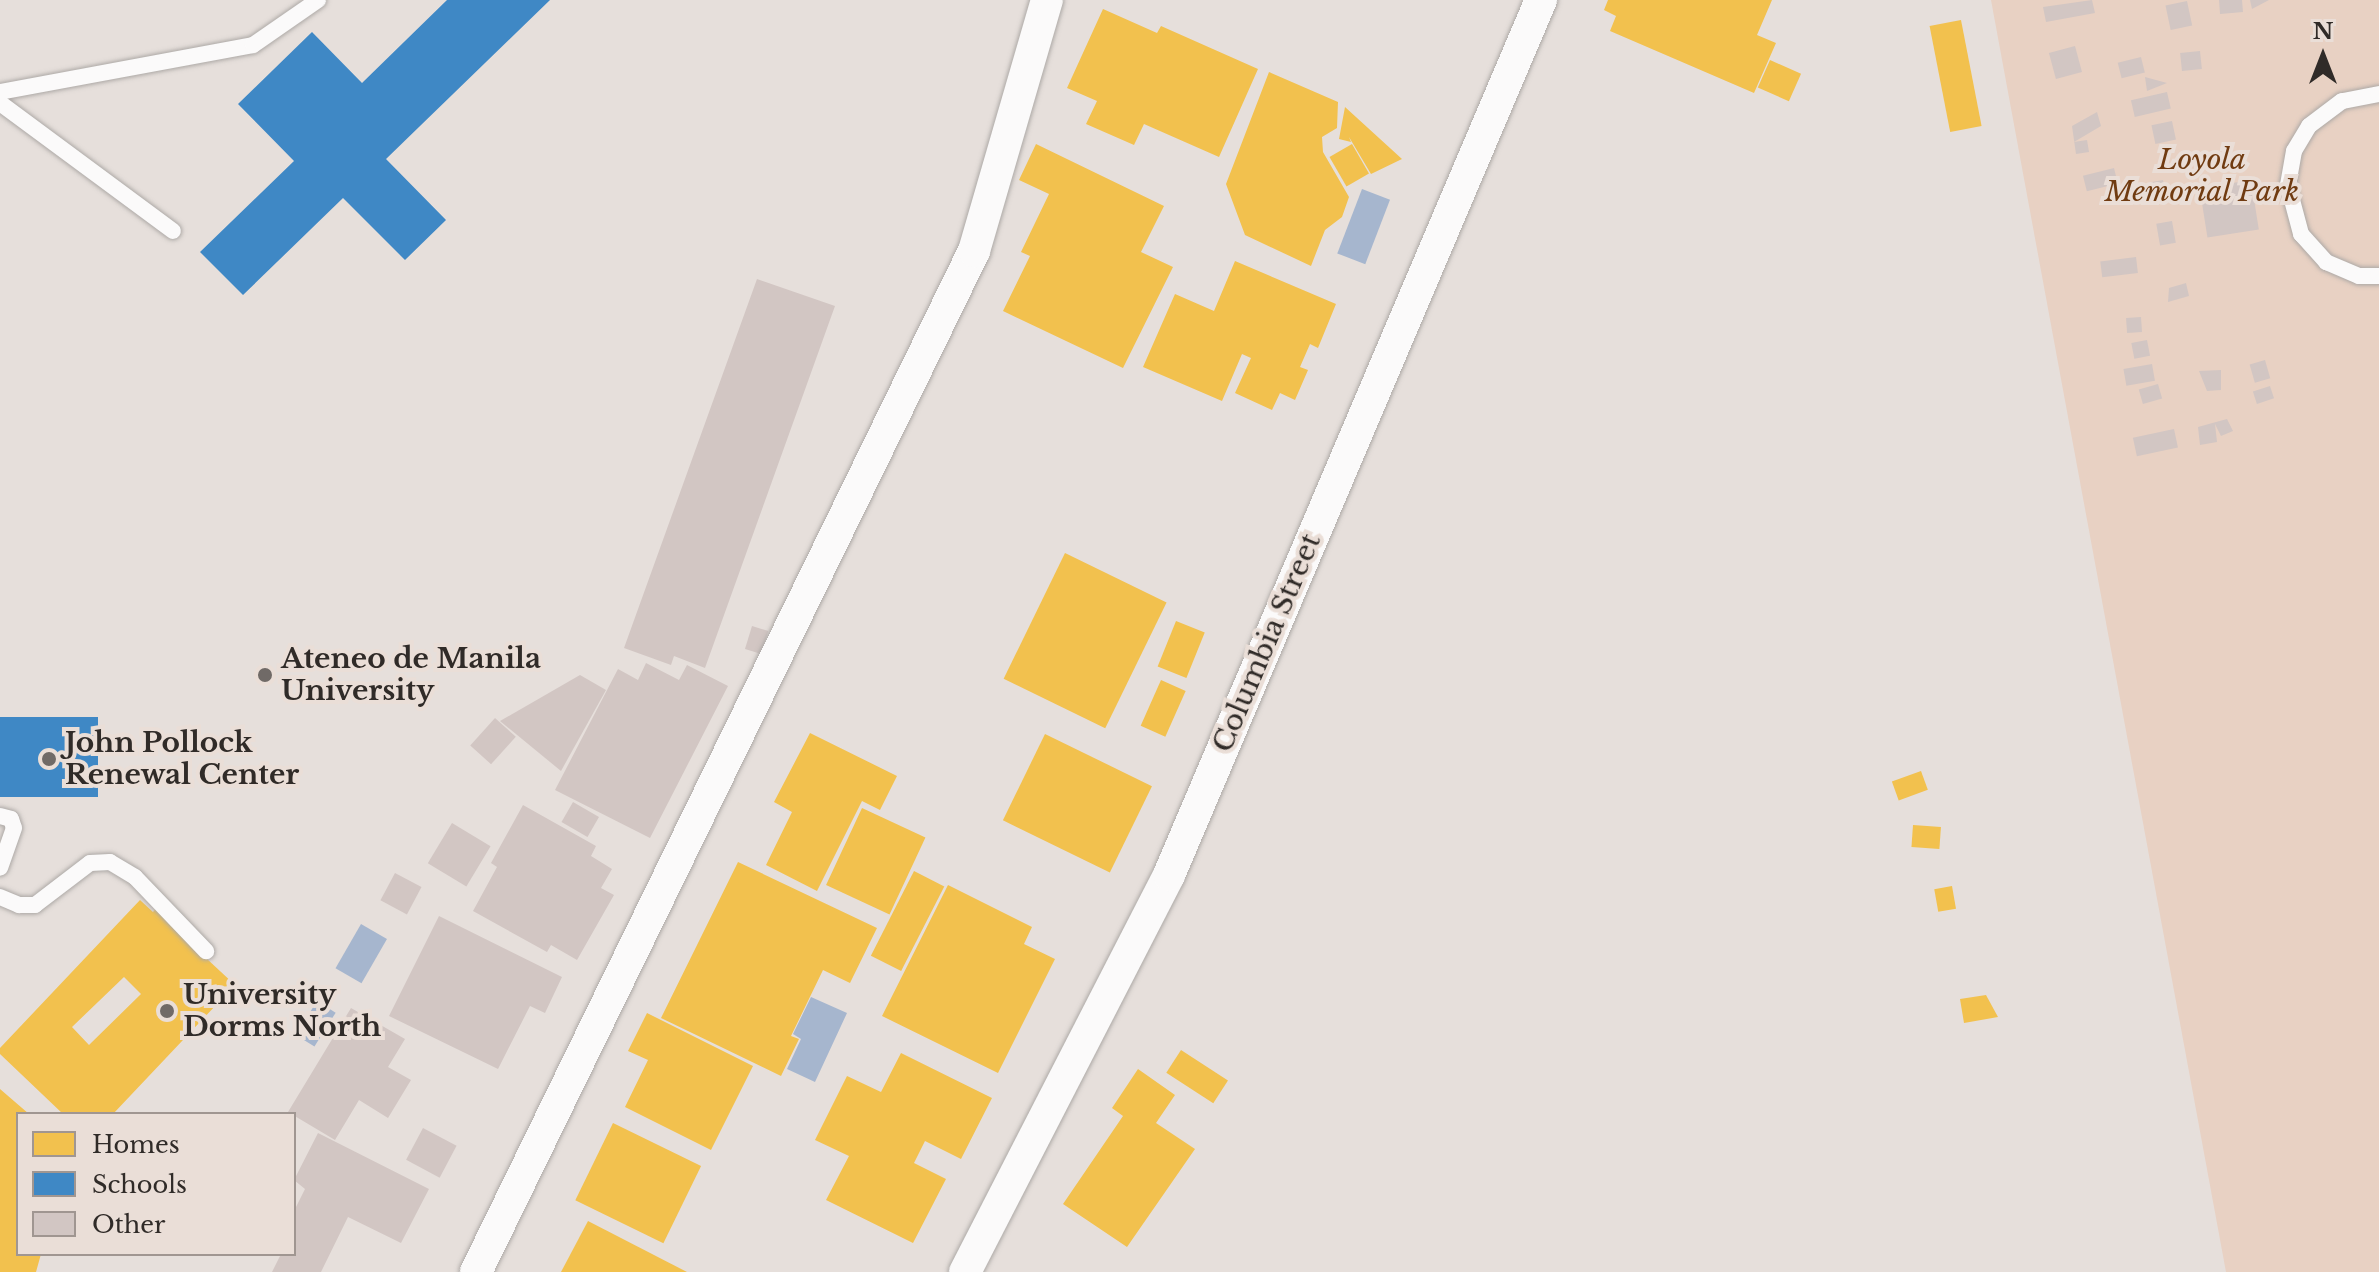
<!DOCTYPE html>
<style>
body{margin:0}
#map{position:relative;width:2379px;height:1272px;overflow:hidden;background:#e6dfdb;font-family:"Libre Baskerville",serif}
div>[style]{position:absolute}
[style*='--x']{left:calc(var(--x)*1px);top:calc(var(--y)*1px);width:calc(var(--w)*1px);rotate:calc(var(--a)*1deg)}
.green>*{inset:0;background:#e8d1c3}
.water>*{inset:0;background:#a6b6ce;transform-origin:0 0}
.homes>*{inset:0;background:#f2c14e;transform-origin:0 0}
.schools>*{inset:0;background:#3f88c5;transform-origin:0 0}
.building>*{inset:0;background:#d2c6c3;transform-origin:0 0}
.roads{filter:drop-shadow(0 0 2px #ada9a6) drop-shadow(0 0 2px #ada9a6)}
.lane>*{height:16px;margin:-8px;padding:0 8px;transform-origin:8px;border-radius:8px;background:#fbfafa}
.street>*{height:32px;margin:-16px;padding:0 16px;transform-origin:16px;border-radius:16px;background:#fbfafa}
.dots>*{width:22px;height:22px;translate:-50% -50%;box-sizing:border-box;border:4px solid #eaded7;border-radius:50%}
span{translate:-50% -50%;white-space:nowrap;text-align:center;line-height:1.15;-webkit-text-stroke:8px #eaded7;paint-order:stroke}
.park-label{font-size:28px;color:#703b11;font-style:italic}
.street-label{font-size:28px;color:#302b28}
.poi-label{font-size:28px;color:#302b28;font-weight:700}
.left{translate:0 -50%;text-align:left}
.legend{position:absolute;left:16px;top:1112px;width:280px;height:144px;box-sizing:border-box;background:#eaded7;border:2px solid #a09691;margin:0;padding:10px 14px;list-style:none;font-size:24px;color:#302b28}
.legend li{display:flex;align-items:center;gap:16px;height:40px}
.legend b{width:40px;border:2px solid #a09691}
.north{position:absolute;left:2283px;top:16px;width:80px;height:80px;-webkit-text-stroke:6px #eaded7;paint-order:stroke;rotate:0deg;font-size:22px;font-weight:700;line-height:32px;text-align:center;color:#302b28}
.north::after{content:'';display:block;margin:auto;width:28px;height:36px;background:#302b28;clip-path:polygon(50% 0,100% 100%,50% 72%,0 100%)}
</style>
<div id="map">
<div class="green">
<div style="clip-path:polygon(1991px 0,2379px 0,2379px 1272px,2226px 1272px)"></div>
</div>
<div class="water">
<div style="left:1362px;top:189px;width:30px;height:69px;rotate:21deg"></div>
<div style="left:361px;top:924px;width:30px;height:51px;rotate:30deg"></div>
<div style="clip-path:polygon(811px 997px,847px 1013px,815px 1082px,787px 1069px,801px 1039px,793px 1034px)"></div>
<div style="left:317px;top:1001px;width:22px;height:40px;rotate:32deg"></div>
</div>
<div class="homes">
<div style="clip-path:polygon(1608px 0,1772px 0,1757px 35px,1776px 43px,1754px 93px,1610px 31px,1616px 16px,1604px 10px)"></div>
<div style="clip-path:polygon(1103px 9px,1157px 33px,1161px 26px,1258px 69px,1219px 157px,1144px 124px,1134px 145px,1086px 124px,1097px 101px,1067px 88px)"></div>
<div style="left:1961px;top:20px;width:108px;height:32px;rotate:79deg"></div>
<div style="left:1770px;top:60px;width:34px;height:30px;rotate:24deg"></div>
<div style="clip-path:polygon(1269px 72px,1338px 102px,1337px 128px,1322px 137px,1323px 152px,1349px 197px,1342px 217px,1325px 230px,1311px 266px,1245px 235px,1226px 184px)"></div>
<div style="clip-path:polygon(1345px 107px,1402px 159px,1371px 174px,1349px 137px,1351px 142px,1339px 139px)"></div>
<div style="clip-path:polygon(1036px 144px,1164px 206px,1141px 252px,1173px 267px,1123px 368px,1003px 311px,1030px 256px,1021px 252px,1049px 194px,1019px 180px)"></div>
<div style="left:1352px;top:144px;width:34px;height:26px;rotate:60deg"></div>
<div style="clip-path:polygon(1235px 261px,1336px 304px,1318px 348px,1310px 344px,1300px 367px,1308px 370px,1295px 400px,1280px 393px,1272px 410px,1235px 393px,1251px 358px,1242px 354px,1222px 401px,1143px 367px,1175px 294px,1214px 311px)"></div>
<div style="left:1065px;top:553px;width:113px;height:140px;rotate:26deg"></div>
<div style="left:1176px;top:621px;width:31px;height:49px;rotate:22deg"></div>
<div style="left:1161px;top:680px;width:27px;height:50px;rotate:24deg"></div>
<div style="clip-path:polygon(810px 733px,897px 776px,880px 810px,862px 801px,817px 891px,766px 865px,792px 812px,774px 802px)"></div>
<div style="left:1045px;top:734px;width:119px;height:96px;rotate:26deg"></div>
<div style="left:1921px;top:771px;width:20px;height:31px;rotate:70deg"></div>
<div style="left:862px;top:808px;width:70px;height:85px;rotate:25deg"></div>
<div style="left:1913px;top:825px;width:28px;height:22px;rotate:4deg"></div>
<div style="clip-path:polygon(738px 862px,877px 928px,850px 983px,823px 970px,791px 1036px,799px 1039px,781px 1076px,661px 1018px)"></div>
<div style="left:914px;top:871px;width:34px;height:95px;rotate:27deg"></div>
<div style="clip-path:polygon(948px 885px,1032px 927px,1024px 944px,1055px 959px,998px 1073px,882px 1016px)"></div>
<div style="left:1952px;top:886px;width:23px;height:18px;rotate:80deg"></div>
<div style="clip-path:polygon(evenodd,140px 900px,153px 912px,160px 904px,177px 931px,235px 985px,113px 1114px,63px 1114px,0 1054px,0 1048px,140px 900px,124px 977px,141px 994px,89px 1045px,72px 1027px,124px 977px)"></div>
<div style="clip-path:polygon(1986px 995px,1998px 1017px,1964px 1023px,1960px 999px)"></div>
<div style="clip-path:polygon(647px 1013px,753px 1066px,711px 1150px,625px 1107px,648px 1060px,628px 1051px)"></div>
<div style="left:1181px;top:1050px;width:56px;height:27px;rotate:33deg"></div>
<div style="clip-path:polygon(901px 1053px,992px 1098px,961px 1159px,925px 1141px,914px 1163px,946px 1179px,913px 1243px,826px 1200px,849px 1156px,815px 1140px,847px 1076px,881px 1092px)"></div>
<div style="clip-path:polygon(1138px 1069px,1175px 1095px,1156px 1123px,1195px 1149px,1127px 1247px,1063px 1204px,1123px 1116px,1112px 1108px)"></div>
<div style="clip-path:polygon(0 1089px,29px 1114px,18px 1114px,18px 1254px,41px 1254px,36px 1272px,0 1272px)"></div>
<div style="left:613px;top:1123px;width:98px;height:86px;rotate:26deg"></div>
<div style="clip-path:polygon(588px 1221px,687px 1272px,561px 1272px)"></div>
</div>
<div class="schools">
<div style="clip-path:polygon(447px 0,550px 0,386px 159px,446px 220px,405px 260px,343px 198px,243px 295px,200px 252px,294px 161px,238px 104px,312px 32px,362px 83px)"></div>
<div style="left:98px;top:717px;width:80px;height:98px;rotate:90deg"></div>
</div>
<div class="building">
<div style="clip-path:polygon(2092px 0,2095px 13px,2046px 22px,2043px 7px)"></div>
<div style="clip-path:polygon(2219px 0,2242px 0,2243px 12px,2220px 14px)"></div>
<div style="clip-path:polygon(2250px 0,2269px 0,2252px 9px)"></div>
<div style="left:2187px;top:1px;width:25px;height:22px;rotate:78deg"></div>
<div style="left:2075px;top:46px;width:27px;height:27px;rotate:75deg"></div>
<div style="left:2200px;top:51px;width:18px;height:20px;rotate:84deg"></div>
<div style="left:2141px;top:57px;width:16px;height:24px;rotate:76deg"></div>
<div style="clip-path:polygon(2145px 77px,2167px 83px,2147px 91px)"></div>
<div style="left:2167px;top:92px;width:17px;height:37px;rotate:77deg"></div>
<div style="clip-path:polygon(2097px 112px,2101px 126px,2074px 142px,2087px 140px,2089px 152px,2076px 154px,2072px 126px)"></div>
<div style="left:2172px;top:121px;width:19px;height:21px;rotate:78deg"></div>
<div style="left:2114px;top:168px;width:16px;height:32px;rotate:76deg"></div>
<div style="left:2163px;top:180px;width:16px;height:15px;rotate:79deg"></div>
<div style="left:2251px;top:180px;width:50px;height:52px;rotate:81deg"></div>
<div style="left:2172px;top:221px;width:22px;height:16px;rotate:80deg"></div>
<div style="left:2136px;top:257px;width:16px;height:36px;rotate:83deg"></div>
<div style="clip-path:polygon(757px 279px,835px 306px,705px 668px,674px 656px,671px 665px,624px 648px)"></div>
<div style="clip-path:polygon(2186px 283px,2189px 296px,2168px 302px,2169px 288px)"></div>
<div style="left:2141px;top:317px;width:15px;height:15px;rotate:86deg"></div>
<div style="left:2147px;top:340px;width:16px;height:16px;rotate:79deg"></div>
<div style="left:2265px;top:360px;width:19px;height:16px;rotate:74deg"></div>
<div style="left:2152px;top:364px;width:17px;height:29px;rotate:80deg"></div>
<div style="clip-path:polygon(2221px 370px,2221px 390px,2207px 391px,2199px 371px)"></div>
<div style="left:2158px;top:384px;width:15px;height:20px;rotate:74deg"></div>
<div style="left:2270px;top:386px;width:13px;height:18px;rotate:72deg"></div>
<div style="clip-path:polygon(2227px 419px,2233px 431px,2221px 436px,2215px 424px,2217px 442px,2200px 445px,2198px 427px)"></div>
<div style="left:2174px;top:429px;width:19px;height:42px;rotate:78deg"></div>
<div style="left:752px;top:626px;width:17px;height:24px;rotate:17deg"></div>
<div style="clip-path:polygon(646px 663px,679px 680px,687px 665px,728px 686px,650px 838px,555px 790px,618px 669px,638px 680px)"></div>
<div style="clip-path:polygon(580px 675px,606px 690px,561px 771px,500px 721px)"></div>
<div style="left:495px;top:718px;width:28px;height:37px;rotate:42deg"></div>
<div style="left:573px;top:802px;width:30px;height:23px;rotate:30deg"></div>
<div style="clip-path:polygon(523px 805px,596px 846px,591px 856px,612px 869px,601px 888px,614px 895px,577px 960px,551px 945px,547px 952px,473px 911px,497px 867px,491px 863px)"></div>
<div style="left:452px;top:823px;width:45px;height:47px;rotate:31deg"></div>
<div style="left:395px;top:873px;width:30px;height:31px;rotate:28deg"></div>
<div style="clip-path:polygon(439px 916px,562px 977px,545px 1013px,530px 1006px,498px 1069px,389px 1016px)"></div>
<div style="clip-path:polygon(351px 1008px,405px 1039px,388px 1067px,411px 1080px,388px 1118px,359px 1100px,335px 1140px,288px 1112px)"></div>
<div style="left:423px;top:1128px;width:38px;height:36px;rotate:28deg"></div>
<div style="clip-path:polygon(318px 1133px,429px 1189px,401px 1243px,348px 1217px,321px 1272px,272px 1272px,281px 1254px,294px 1254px,294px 1211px,305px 1189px,294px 1180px)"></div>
</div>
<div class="roads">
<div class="lane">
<div style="--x:0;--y:92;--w:257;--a:-10.5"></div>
<div style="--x:253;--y:45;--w:79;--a:-34.7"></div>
<div style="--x:2379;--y:94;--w:38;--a:169"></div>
<div style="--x:2342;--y:101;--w:41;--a:142.9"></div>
<div style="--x:2309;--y:126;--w:29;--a:121"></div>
<div style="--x:2294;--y:151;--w:35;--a:100"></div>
<div style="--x:2288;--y:185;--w:51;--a:75.1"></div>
<div style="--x:2301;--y:234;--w:38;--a:48"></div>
<div style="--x:2326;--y:262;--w:36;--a:23"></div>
<div style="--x:2359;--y:276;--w:20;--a:0"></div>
<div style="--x:0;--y:103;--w:215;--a:36.5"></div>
<div style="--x:0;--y:816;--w:11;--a:15"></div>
<div style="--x:11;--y:819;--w:9;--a:72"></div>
<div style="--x:14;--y:828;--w:42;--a:109.3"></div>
<div style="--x:0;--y:897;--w:21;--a:23"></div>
<div style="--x:19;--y:905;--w:16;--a:0"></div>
<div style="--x:35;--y:905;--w:69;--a:-37.4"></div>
<div style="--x:90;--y:863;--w:20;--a:-3"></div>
<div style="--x:110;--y:862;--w:29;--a:31"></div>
<div style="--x:135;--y:877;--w:103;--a:46.2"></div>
</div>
<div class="street">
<div style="--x:476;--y:1272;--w:1136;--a:-64"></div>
<div style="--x:974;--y:251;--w:261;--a:-73.8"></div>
<div style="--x:965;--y:1272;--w:446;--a:-62.8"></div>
<div style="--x:1169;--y:875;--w:951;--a:-66.97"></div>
</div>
</div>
<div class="dots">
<div style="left:265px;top:675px;background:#706a67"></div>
<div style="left:49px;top:759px;background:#706a67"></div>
<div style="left:167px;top:1011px;background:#706a67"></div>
</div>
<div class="park-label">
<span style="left:2202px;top:176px">Loyola<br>Memorial Park</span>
</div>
<div class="street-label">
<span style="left:1267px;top:643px;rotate:-67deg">Columbia Street</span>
</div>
<div class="poi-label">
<span class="left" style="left:281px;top:675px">Ateneo de Manila<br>University</span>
<span class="left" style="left:65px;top:759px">John Pollock<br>Renewal Center</span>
<span class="left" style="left:183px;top:1011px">University<br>Dorms North</span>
</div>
<ul class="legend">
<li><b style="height:22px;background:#f2c14e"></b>Homes</li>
<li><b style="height:22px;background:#3f88c5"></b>Schools</li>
<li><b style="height:22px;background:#d2c6c3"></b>Other</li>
</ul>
<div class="north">N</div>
</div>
